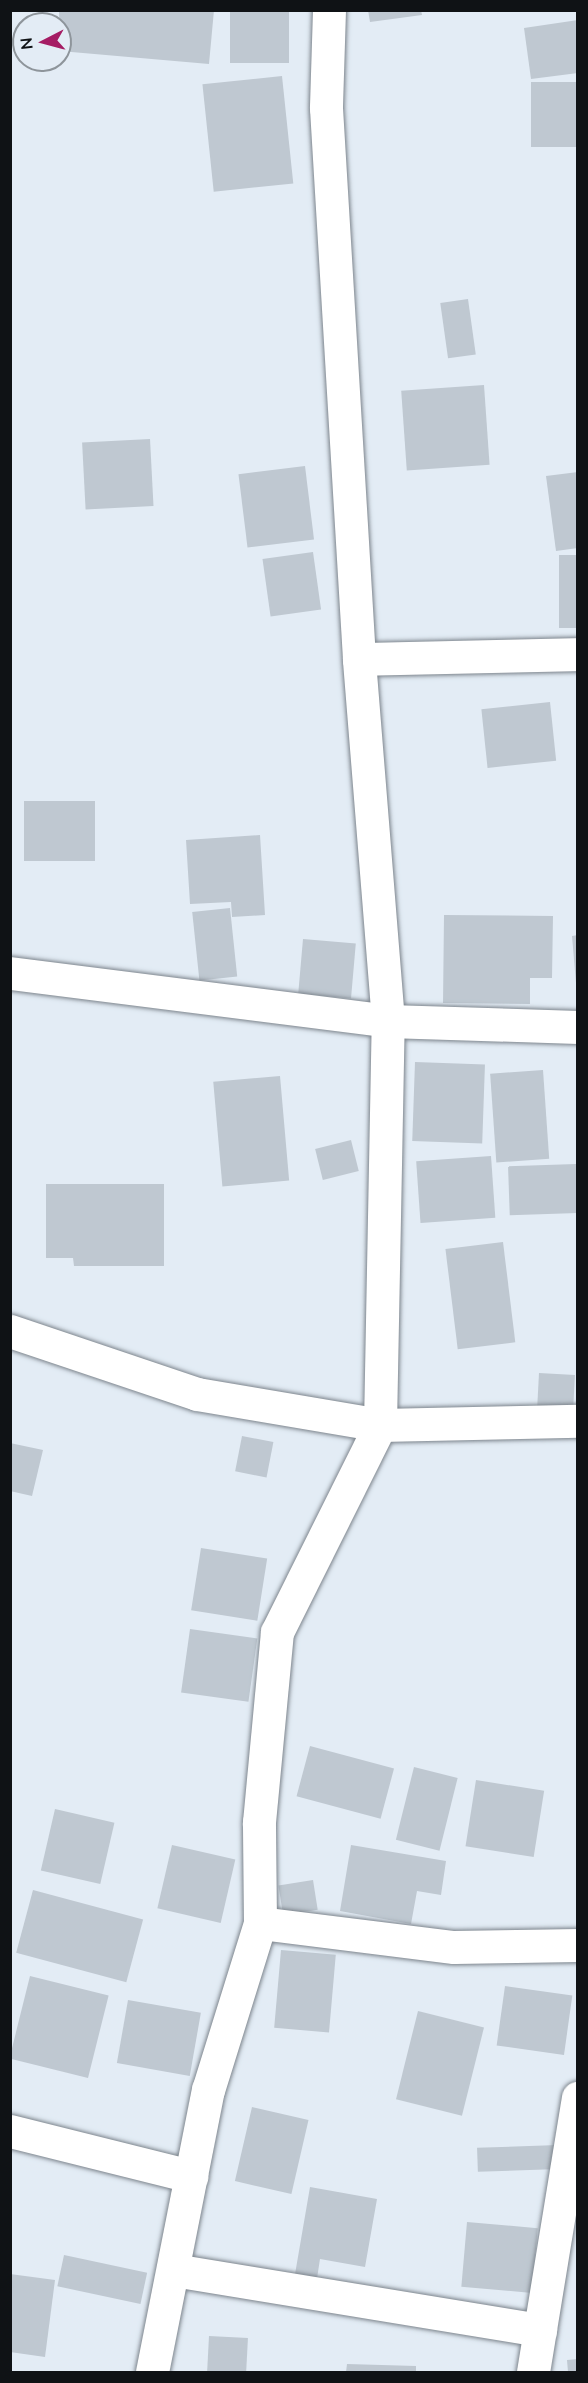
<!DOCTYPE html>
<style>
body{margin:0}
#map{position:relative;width:588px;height:2383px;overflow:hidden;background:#e3ecf5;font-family:Mulish,sans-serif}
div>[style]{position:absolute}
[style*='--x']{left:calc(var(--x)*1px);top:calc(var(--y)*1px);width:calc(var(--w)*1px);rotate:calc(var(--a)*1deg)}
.building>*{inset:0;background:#bfc8d1;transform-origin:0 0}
.roads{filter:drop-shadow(0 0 2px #7d858d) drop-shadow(0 0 2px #7d858d)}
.minor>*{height:33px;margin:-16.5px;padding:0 16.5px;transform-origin:16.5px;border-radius:16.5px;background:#fff}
span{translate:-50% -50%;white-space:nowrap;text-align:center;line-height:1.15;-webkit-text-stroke:5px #e3ecf5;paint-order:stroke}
.frame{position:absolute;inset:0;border:12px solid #0f1215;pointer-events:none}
.north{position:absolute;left:12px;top:12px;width:60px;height:60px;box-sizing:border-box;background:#e3ecf5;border:2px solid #8e959b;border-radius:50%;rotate:264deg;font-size:16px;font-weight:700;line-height:24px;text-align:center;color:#0f1215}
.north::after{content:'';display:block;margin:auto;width:21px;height:27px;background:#a51c64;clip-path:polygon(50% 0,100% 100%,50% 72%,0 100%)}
</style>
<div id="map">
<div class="building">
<div style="clip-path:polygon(59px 10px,214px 10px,209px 64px,60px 51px)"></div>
<div style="left:230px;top:10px;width:59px;height:53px"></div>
<div style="clip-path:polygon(368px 10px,421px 10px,422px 15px,370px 22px)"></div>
<div style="clip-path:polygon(578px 20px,578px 73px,531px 79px,524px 28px)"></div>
<div style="left:282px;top:76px;width:108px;height:80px;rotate:84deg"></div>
<div style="left:578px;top:82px;width:65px;height:47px;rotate:90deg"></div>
<div style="left:468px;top:299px;width:56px;height:28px;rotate:82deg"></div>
<div style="left:484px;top:385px;width:80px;height:83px;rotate:86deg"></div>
<div style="left:150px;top:439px;width:67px;height:68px;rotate:87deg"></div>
<div style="left:305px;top:466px;width:74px;height:67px;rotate:83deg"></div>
<div style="clip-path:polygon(578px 472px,578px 548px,556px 551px,546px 476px)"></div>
<div style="left:313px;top:552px;width:58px;height:51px;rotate:82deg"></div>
<div style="left:559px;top:555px;width:19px;height:73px"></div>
<div style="left:550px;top:702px;width:59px;height:69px;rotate:84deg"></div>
<div style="left:24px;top:801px;width:71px;height:60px"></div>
<div style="clip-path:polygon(260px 835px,265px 915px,232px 917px,231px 902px,190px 904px,186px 840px)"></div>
<div style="left:230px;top:908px;width:69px;height:38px;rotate:84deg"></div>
<div style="clip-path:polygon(444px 915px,553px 916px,552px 978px,530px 978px,530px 1004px,443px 1003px)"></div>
<div style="clip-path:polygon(578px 935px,578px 983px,576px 983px,572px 936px)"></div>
<div style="left:303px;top:939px;width:53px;height:55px;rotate:5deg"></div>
<div style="left:415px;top:1062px;width:70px;height:79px;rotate:2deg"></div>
<div style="left:543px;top:1070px;width:89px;height:53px;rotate:86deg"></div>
<div style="left:280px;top:1076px;width:105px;height:67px;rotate:85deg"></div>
<div style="left:351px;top:1140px;width:32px;height:37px;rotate:76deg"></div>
<div style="left:491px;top:1156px;width:62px;height:75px;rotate:86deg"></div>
<div style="left:576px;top:1164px;width:49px;height:68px;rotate:88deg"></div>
<div style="clip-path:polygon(46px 1184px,164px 1184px,164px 1266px,74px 1266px,73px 1258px,46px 1258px)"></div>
<div style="left:503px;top:1242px;width:101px;height:58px;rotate:83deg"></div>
<div style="left:539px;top:1373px;width:36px;height:38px;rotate:3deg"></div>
<div style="left:242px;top:1436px;width:32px;height:36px;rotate:11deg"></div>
<div style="clip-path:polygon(10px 1443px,43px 1450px,32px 1496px,10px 1491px)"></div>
<div style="left:201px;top:1548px;width:67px;height:63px;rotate:9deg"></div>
<div style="left:190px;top:1629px;width:68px;height:64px;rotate:8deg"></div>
<div style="left:310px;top:1746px;width:87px;height:52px;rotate:15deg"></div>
<div style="left:414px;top:1767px;width:45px;height:75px;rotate:14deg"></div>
<div style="left:476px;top:1780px;width:69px;height:67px;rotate:9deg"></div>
<div style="left:55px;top:1809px;width:61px;height:63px;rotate:13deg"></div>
<div style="left:172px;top:1845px;width:65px;height:65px;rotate:13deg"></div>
<div style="clip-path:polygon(351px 1845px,446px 1861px,441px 1895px,417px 1891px,411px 1924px,340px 1911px)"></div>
<div style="left:313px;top:1880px;width:30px;height:35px;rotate:81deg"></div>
<div style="left:33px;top:1890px;width:114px;height:65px;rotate:15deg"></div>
<div style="left:281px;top:1950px;width:55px;height:78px;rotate:5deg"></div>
<div style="left:30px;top:1976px;width:81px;height:85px;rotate:14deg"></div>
<div style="left:505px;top:1986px;width:68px;height:60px;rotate:8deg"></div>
<div style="left:128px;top:2000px;width:74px;height:64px;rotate:10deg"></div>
<div style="left:418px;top:2011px;width:68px;height:91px;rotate:14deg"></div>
<div style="left:252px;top:2107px;width:58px;height:76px;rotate:13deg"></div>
<div style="left:558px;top:2145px;width:24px;height:81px;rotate:88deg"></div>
<div style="clip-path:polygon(310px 2187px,377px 2199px,365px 2267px,320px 2259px,316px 2285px,294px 2280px)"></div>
<div style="left:467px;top:2222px;width:71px;height:65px;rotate:5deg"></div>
<div style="left:64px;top:2255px;width:85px;height:32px;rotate:12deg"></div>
<div style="clip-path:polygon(10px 2274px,55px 2280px,45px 2357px,10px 2352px)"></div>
<div style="left:209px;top:2336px;width:39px;height:36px;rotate:3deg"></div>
<div style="clip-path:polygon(578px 2359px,578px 2372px,568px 2372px,567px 2360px)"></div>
<div style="clip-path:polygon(347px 2364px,416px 2366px,416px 2372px,346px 2372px)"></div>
</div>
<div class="roads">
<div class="minor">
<div style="--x:329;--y:10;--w:98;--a:91.8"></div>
<div style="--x:326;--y:108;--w:552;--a:86.57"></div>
<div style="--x:10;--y:973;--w:381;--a:7.2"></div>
<div style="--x:388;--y:1021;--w:190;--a:1.8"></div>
<div style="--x:10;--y:1331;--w:197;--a:18.6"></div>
<div style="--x:197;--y:1394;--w:186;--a:9.6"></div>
<div style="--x:380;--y:1425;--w:198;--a:-1.2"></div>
<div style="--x:260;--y:1923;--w:195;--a:7.1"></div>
<div style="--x:454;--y:1947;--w:124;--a:-0.9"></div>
<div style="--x:10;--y:2131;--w:187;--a:14"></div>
<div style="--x:173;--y:2270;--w:372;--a:9.3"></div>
<div style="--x:152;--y:2372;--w:288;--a:-78.8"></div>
<div style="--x:208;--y:2090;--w:175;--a:-72.7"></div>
<div style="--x:260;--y:1923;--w:101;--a:-90.6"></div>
<div style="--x:259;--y:1822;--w:191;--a:-84.6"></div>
<div style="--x:277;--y:1632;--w:231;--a:-63.5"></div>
<div style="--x:380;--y:1425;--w:404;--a:-88.9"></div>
<div style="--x:388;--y:1021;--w:363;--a:-94.6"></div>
<div style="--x:359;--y:659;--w:219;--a:-1.3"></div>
<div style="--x:533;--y:2372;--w:278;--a:-80.7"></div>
</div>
</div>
<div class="frame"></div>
<div class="north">N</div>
</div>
